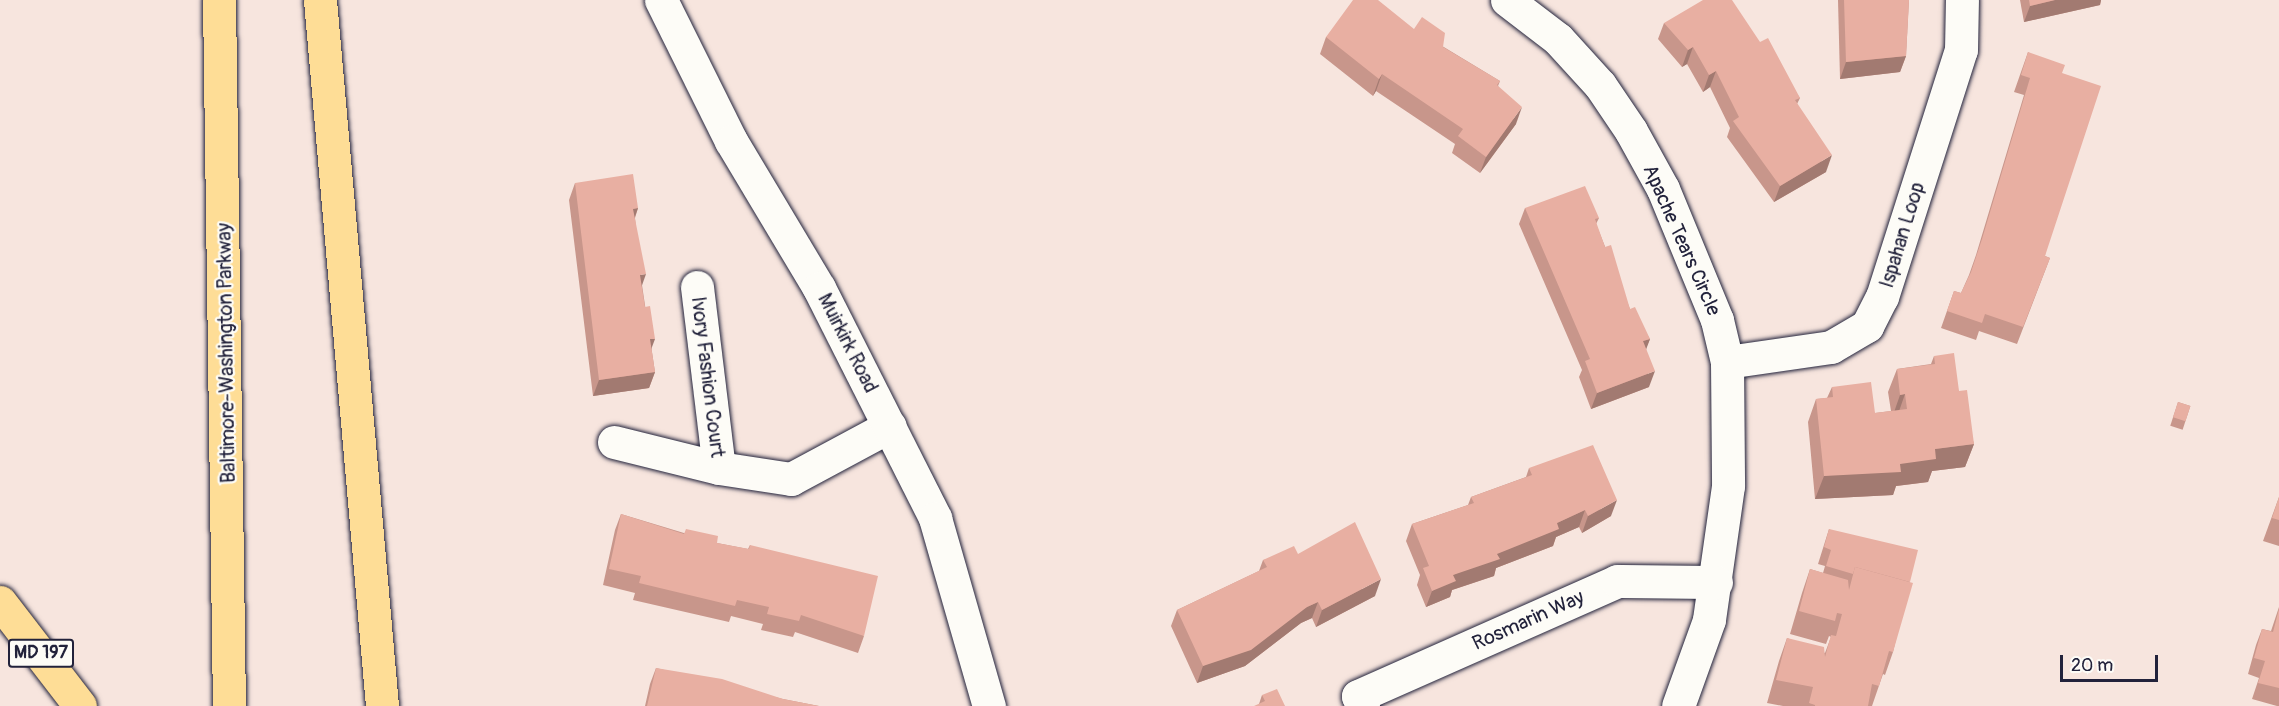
<!DOCTYPE html>
<style>
body{margin:0}
#map{position:relative;width:2279px;height:706px;overflow:hidden;background:#f7e5de;font-family:Pangolin,sans-serif}
div>[style]{position:absolute}
[style*='--x']{left:calc(var(--x)*1px);top:calc(var(--y)*1px);width:calc(var(--w)*1px);rotate:calc(var(--a)*1deg)}
.roads{filter:drop-shadow(0 0 2px #22223b) drop-shadow(0 0 2px #22223b)}
.street>*{height:33px;margin:-16.5px;padding:0 16.5px;transform-origin:16.5px;border-radius:16.5px;background:#fdfcf7}
.secondary>*{height:33px;margin:-16.5px;padding:0 16.5px;transform-origin:16.5px;border-radius:16.5px;background:#fdfcf7}
.primary>*{height:33px;margin:-16.5px;padding:0 16.5px;transform-origin:16.5px;border-radius:16.5px;background:#fedd96}
.highway>*{height:33px;margin:-16.5px;padding:0 16.5px;transform-origin:16.5px;border-radius:16.5px;background:#fedd96}
.wall>*{inset:0;background:#c8968b;transform-origin:0 0}
.shaded-wall>*{inset:0;background:#a27a71}
.building>*{inset:0;background:#e8afa2;transform-origin:0 0}
span{translate:-50% -50%;white-space:nowrap;text-align:center;line-height:1.15;-webkit-text-stroke:4.5px #fdfcf7;paint-order:stroke}
.shield-label span{padding:2px 4px;background:#fdfcf7;border:2px solid;border-radius:4px;-webkit-text-stroke-width:0}
.shield-label{font-size:18px;color:#22223b;font-weight:700}
.street-label{font-size:20px;color:#22223b}
.scale{position:absolute;left:2060px;top:655px;width:98px;height:27px;box-sizing:border-box;border:3px solid #22223b;border-top:0;padding-left:8px;font-size:18px;line-height:21px;white-space:nowrap;color:#22223b;-webkit-text-stroke:4px #fdfcf7;paint-order:stroke}
</style>
<div id="map">
<div class="roads">
<div class="street">
<div style="--x:1507;--y:0;--w:64;--a:37.4"></div>
<div style="--x:1558;--y:39;--w:62;--a:47.6"></div>
<div style="--x:1600;--y:85;--w:55;--a:56"></div>
<div style="--x:1631;--y:131;--w:66;--a:61.1"></div>
<div style="--x:1663;--y:189;--w:142;--a:67.6"></div>
<div style="--x:1717;--y:320;--w:43;--a:76.6"></div>
<div style="--x:1727;--y:362;--w:124;--a:89.5"></div>
<div style="--x:1728;--y:486;--w:135;--a:98.1"></div>
<div style="--x:1709;--y:620;--w:91;--a:109.8"></div>
<div style="--x:697;--y:287;--w:182;--a:83.1"></div>
<div style="--x:719;--y:468;--w:73;--a:8.7"></div>
<div style="--x:791;--y:479;--w:112;--a:-28.2"></div>
<div style="--x:1727;--y:362;--w:105;--a:-8.2"></div>
<div style="--x:1831;--y:347;--w:42;--a:-30.3"></div>
<div style="--x:1867;--y:326;--w:33;--a:-63"></div>
<div style="--x:1882;--y:297;--w:259;--a:-72.3"></div>
<div style="--x:1961;--y:50;--w:50;--a:-88.9"></div>
<div style="--x:614;--y:442;--w:108;--a:13.9"></div>
<div style="--x:1363;--y:706;--w:11;--a:-117"></div>
<div style="--x:1358;--y:696;--w:283;--a:-23.9"></div>
<div style="--x:1617;--y:581;--w:99;--a:0.6"></div>
</div>
<div class="secondary">
<div style="--x:661;--y:0;--w:157;--a:63.6"></div>
<div style="--x:731;--y:141;--w:171;--a:59.1"></div>
<div style="--x:819;--y:288;--w:258;--a:63.2"></div>
<div style="--x:935;--y:518;--w:196;--a:74"></div>
</div>
<div class="primary">
<div style="--x:0;--y:602;--w:131;--a:52.4"></div>
</div>
<div class="highway">
<div style="--x:219;--y:0;--w:706;--a:89.19"></div>
<div style="--x:320;--y:0;--w:709;--a:84.98"></div>
</div>
</div>
<div class="wall">
<div style="clip-path:polygon(1838px 0,1909px 0,1906px 56px,1900px 72px,1840px 79px)"></div>
<div style="clip-path:polygon(2020px 0,2101px 0,2100px 5px,2024px 22px)"></div>
<div style="clip-path:polygon(1664px 23px,1760px 42px,1800px 98px,1797px 104px,1826px 172px,1774px 202px,1727px 137px,1730px 128px,1710px 87px,1703px 92px,1687px 64px,1682px 67px,1658px 39px)"></div>
<div style="clip-path:polygon(1414px 29px,1500px 81px,1498px 86px,1516px 124px,1480px 173px,1452px 153px,1455px 144px,1376px 91px,1373px 96px,1320px 54px,1326px 37px)"></div>
<div style="clip-path:polygon(2028px 52px,2062px 73px,2045px 256px,2050px 258px,2017px 344px,1979px 331px,1976px 340px,1941px 328px,1954px 291px,1961px 293px,1969px 275px,1976px 255px,2024px 95px,2014px 92px)"></div>
<div style="clip-path:polygon(575px 183px,638px 208px,635px 218px,642px 285px,655px 372px,649px 388px,593px 396px,569px 200px)"></div>
<div style="clip-path:polygon(1525px 208px,1599px 218px,1596px 224px,1630px 309px,1650px 339px,1646px 348px,1649px 387px,1591px 409px,1579px 377px,1582px 370px,1519px 224px)"></div>
<div style="clip-path:polygon(1934px 356px,1959px 391px,1974px 444px,1965px 467px,1932px 471px,1928px 482px,1896px 486px,1893px 495px,1815px 499px,1808px 422px,1816px 399px,1827px 398px,1832px 387px,1875px 413px,1891px 411px,1888px 392px,1897px 369px,1931px 364px)"></div>
<div style="left:2178px;top:402px;width:13px;height:25px;rotate:18deg"></div>
<div style="clip-path:polygon(1529px 468px,1611px 516px,1582px 533px,1579px 527px,1556px 537px,1553px 546px,1496px 568px,1494px 576px,1452px 590px,1450px 597px,1426px 607px,1417px 585px,1420px 575px,1406px 541px,1412px 524px,1468px 505px,1471px 497px,1526px 477px)"></div>
<div style="clip-path:polygon(2279px 497px,2279px 546px,2263px 541px)"></div>
<div style="clip-path:polygon(621px 514px,717px 543px,748px 549px,750px 545px,864px 636px,858px 653px,795px 632px,793px 637px,761px 630px,763px 624px,731px 616px,729px 622px,633px 600px,635px 593px,603px 585px,615px 530px)"></div>
<div style="clip-path:polygon(1829px 529px,1910px 582px,1893px 652px,1885px 675px,1883px 674px,1872px 706px,1783px 706px,1767px 703px,1779px 661px,1787px 638px,1825px 653px,1831px 637px,1829px 636px,1826px 644px,1790px 634px,1802px 593px,1810px 569px,1823px 573px,1825px 566px,1818px 564px)"></div>
<div style="clip-path:polygon(1298px 554px,1375px 596px,1316px 627px,1312px 618px,1301px 623px,1245px 666px,1197px 683px,1171px 626px,1177px 610px,1259px 571px,1263px 560px)"></div>
<div style="clip-path:polygon(2279px 607px,2279px 706px,2277px 706px,2252px 699px,2259px 678px,2248px 674px,2256px 645px,2262px 629px,2271px 631px)"></div>
<div style="clip-path:polygon(656px 668px,783px 699px,819px 706px,645px 706px,650px 684px)"></div>
<div style="clip-path:polygon(1262px 695px,1285px 706px,1259px 704px)"></div>
</div>
<div class="shaded-wall">
<div style="clip-path:polygon(2055px 0,2101px 0,2100px 5px,2024px 22px,2030px 6px)"></div>
<div style="clip-path:polygon(1693px 47px,1687px 64px,1682px 67px,1688px 50px)"></div>
<div style="clip-path:polygon(1906px 56px,1900px 72px,1840px 79px,1846px 62px)"></div>
<div style="clip-path:polygon(1716px 71px,1710px 87px,1703px 92px,1709px 75px)"></div>
<div style="clip-path:polygon(1382px 74px,1376px 91px,1373px 96px,1379px 79px)"></div>
<div style="clip-path:polygon(1522px 107px,1516px 124px,1480px 173px,1486px 157px)"></div>
<div style="clip-path:polygon(1832px 155px,1826px 172px,1774px 202px,1780px 186px)"></div>
<div style="clip-path:polygon(638px 208px,632px 225px,633px 209px)"></div>
<div style="clip-path:polygon(646px 274px,640px 291px,640px 275px)"></div>
<div style="clip-path:polygon(650px 339px,655px 339px,649px 355px)"></div>
<div style="clip-path:polygon(1650px 339px,1644px 355px,1643px 341px)"></div>
<div style="clip-path:polygon(1655px 371px,1649px 387px,1591px 409px,1597px 393px)"></div>
<div style="clip-path:polygon(655px 372px,649px 388px,593px 396px,599px 380px)"></div>
<div style="clip-path:polygon(1905px 394px,1897px 417px,1892px 418px,1900px 395px)"></div>
<div style="clip-path:polygon(1974px 444px,1965px 467px,1932px 471px,1928px 482px,1896px 486px,1893px 495px,1815px 499px,1824px 476px,1900px 464px,1935px 449px)"></div>
<div style="clip-path:polygon(1617px 500px,1611px 516px,1582px 533px,1588px 516px)"></div>
<div style="clip-path:polygon(1585px 510px,1579px 527px,1556px 537px,1553px 546px,1496px 568px,1494px 576px,1452px 590px,1450px 597px,1426px 607px,1432px 591px,1453px 575px,1557px 523px)"></div>
<div style="clip-path:polygon(1381px 579px,1375px 596px,1316px 627px,1322px 610px)"></div>
<div style="clip-path:polygon(1318px 602px,1312px 618px,1301px 623px,1245px 666px,1197px 683px,1203px 666px,1307px 607px)"></div>
</div>
<div class="building">
<div style="clip-path:polygon(1353px 0,1378px 0,1414px 29px,1422px 17px,1445px 33px,1443px 47px,1500px 81px,1497px 85px,1522px 107px,1486px 157px,1458px 136px,1463px 129px,1382px 74px,1379px 79px,1326px 37px)"></div>
<div style="clip-path:polygon(1703px 0,1732px 0,1760px 42px,1768px 38px,1800px 98px,1795px 100px,1832px 155px,1780px 186px,1733px 121px,1739px 117px,1716px 71px,1709px 75px,1693px 47px,1688px 50px,1664px 23px)"></div>
<div style="clip-path:polygon(1844px 0,1909px 0,1906px 56px,1846px 62px)"></div>
<div style="clip-path:polygon(2029px 0,2055px 0,2030px 6px)"></div>
<div style="clip-path:polygon(2028px 52px,2065px 65px,2062px 73px,2101px 86px,2045px 256px,2050px 258px,2023px 327px,1985px 314px,1982px 323px,1947px 311px,1954px 291px,1961px 293px,1971px 272px,1982px 239px,2030px 78px,2021px 75px)"></div>
<div style="clip-path:polygon(633px 174px,638px 208px,633px 209px,646px 274px,640px 275px,645px 307px,650px 306px,655px 339px,650px 339px,655px 372px,599px 380px,575px 183px)"></div>
<div style="clip-path:polygon(1585px 186px,1599px 218px,1595px 219px,1605px 247px,1611px 245px,1630px 309px,1635px 307px,1650px 339px,1643px 341px,1655px 371px,1597px 393px,1585px 361px,1590px 359px,1525px 208px)"></div>
<div style="clip-path:polygon(1954px 353px,1959px 391px,1967px 390px,1974px 444px,1935px 449px,1936px 459px,1900px 464px,1901px 472px,1824px 476px,1816px 399px,1833px 397px,1832px 387px,1871px 382px,1875px 413px,1907px 409px,1905px 394px,1900px 395px,1897px 369px,1935px 364px,1934px 356px)"></div>
<div style="left:2178px;top:402px;width:13px;height:16px;rotate:18deg"></div>
<div style="clip-path:polygon(1593px 445px,1617px 500px,1588px 516px,1585px 510px,1557px 523px,1559px 529px,1497px 554px,1500px 559px,1453px 575px,1456px 581px,1432px 591px,1423px 568px,1429px 566px,1412px 524px,1474px 503px,1471px 497px,1532px 475px,1529px 468px)"></div>
<div style="clip-path:polygon(2279px 497px,2279px 520px,2272px 518px)"></div>
<div style="clip-path:polygon(621px 514px,684px 534px,686px 529px,718px 536px,717px 543px,749px 549px,750px 545px,878px 576px,864px 636px,801px 615px,799px 621px,767px 614px,769px 607px,737px 600px,735px 606px,639px 583px,641px 576px,609px 569px)"></div>
<div style="clip-path:polygon(1355px 522px,1381px 579px,1322px 610px,1318px 602px,1307px 607px,1251px 650px,1203px 666px,1177px 610px,1267px 567px,1263px 560px,1294px 546px,1298px 554px)"></div>
<div style="clip-path:polygon(1829px 529px,1918px 550px,1910px 582px,1855px 567px,1853px 574px,1826px 566px,1831px 550px,1824px 547px)"></div>
<div style="clip-path:polygon(1855px 567px,1913px 583px,1893px 652px,1889px 651px,1879px 686px,1872px 684px,1868px 706px,1815px 706px,1815px 705px,1809px 703px,1813px 687px,1776px 680px,1787px 638px,1824px 647px,1825px 657px,1831px 635px,1836px 636px,1842px 614px,1837px 613px,1835px 621px,1799px 611px,1810px 569px,1848px 580px,1849px 590px)"></div>
<div style="clip-path:polygon(2279px 609px,2279px 688px,2258px 683px,2265px 661px,2254px 658px,2262px 629px,2273px 632px)"></div>
<div style="clip-path:polygon(656px 668px,722px 679px,783px 699px,819px 706px,647px 706px)"></div>
<div style="clip-path:polygon(1277px 689px,1285px 706px,1254px 706px,1265px 701px,1262px 695px)"></div>
</div>
<div class="shield-label">
<span style="left:41px;top:653px">MD 197</span>
</div>
<div class="street-label">
<span style="left:1902px;top:235px;rotate:-73deg">Ispahan Loop</span>
<span style="left:1682px;top:240px;rotate:66deg">Apache Tears Circle</span>
<span style="left:848px;top:343px;rotate:63deg">Muirkirk Road</span>
<span style="left:226px;top:353px;rotate:-91deg">Baltimore-Washington Parkway</span>
<span style="left:708px;top:377px;rotate:83deg">Ivory Fashion Court</span>
<span style="left:1528px;top:620px;rotate:-24deg">Rosmarin Way</span>
</div>
<div class="scale">20 m</div>
</div>
